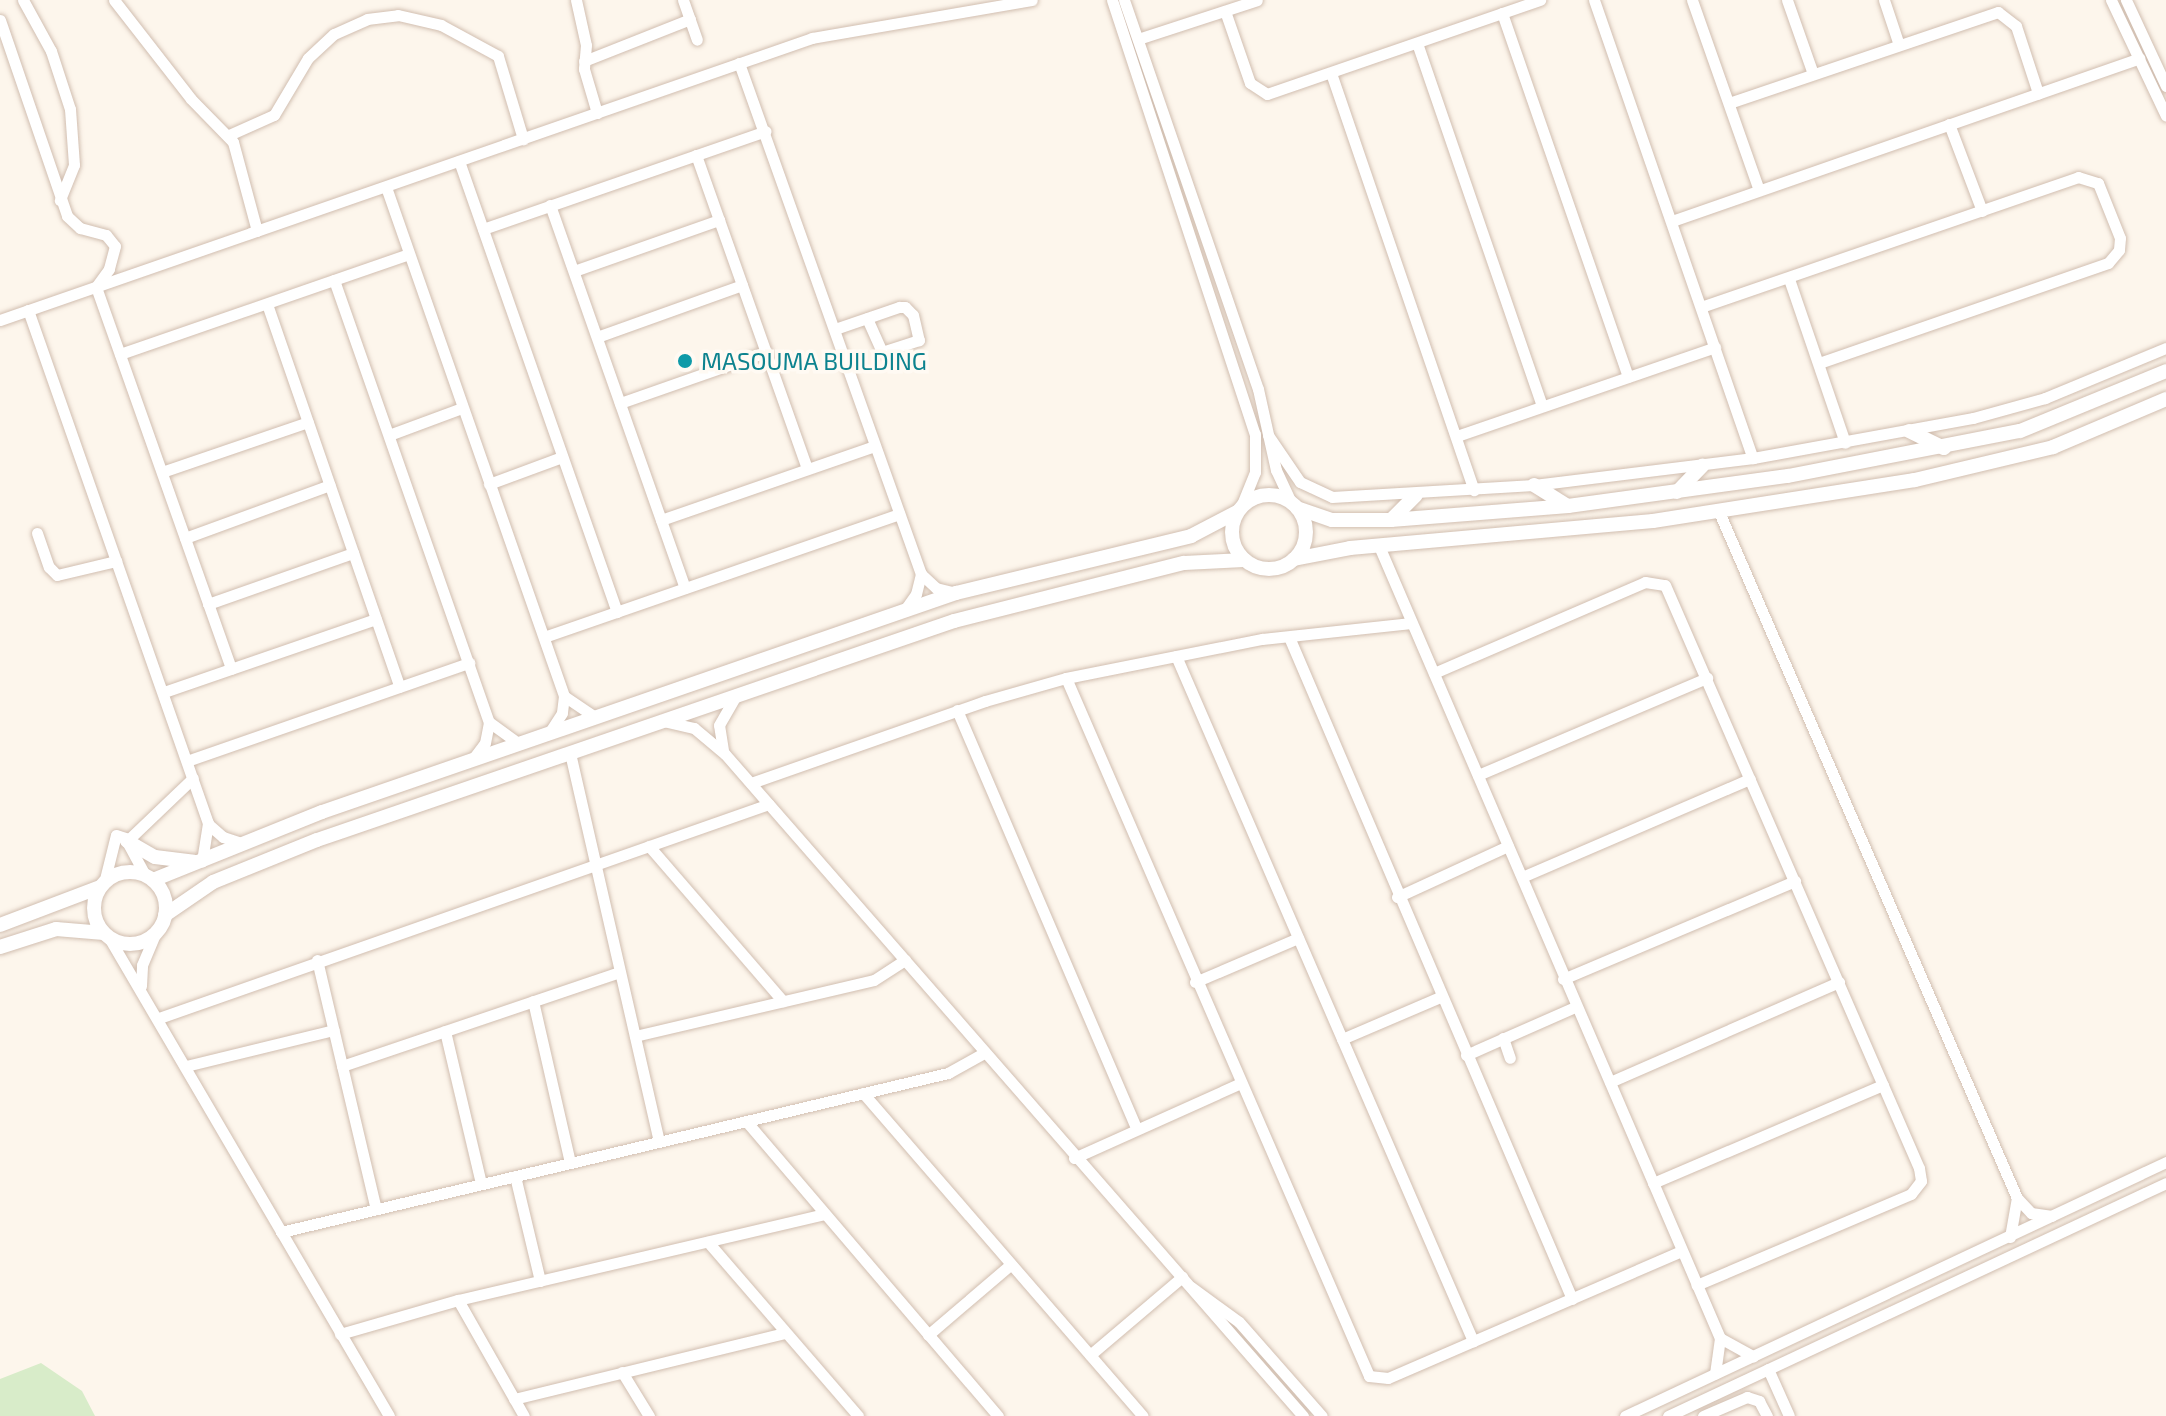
<!DOCTYPE html>
<style>
body{margin:0}
#map{position:relative;width:2166px;height:1416px;overflow:hidden;background:#fdf6ec;font-family:"Exo 2",sans-serif}
div>[style]{position:absolute}
[style*='--x']{left:calc(var(--x)*1px);top:calc(var(--y)*1px);width:calc(var(--w)*1px);rotate:calc(var(--a)*1deg)}
.green>*{inset:0;background:#d8ecc9}
.roads{filter:drop-shadow(0 0 2px #d1beb0) drop-shadow(0 0 2px #d1beb0)}
.minor>*{height:11px;margin:-5.5px;padding:0 5.5px;transform-origin:5.5px;border-radius:5.5px;background:#fff}
.tertiary>*{height:14px;margin:-7px;padding:0 7px;transform-origin:7px;border-radius:7px;background:#fff}
.tertiary>.ring{margin:-7px;padding:0;box-sizing:content-box;background:none;border:14px solid #fff;border-radius:50%}
.dots>*{width:22px;height:22px;translate:-50% -50%;box-sizing:border-box;border:4px solid #fffaf3;border-radius:50%}
span{translate:-50% -50%;white-space:nowrap;text-align:center;line-height:1.15;-webkit-text-stroke:7px #fffaf3;paint-order:stroke}
.culture-label{font-size:24px;color:#0d838f}
.left{translate:0 -50%;text-align:left}
</style>
<div id="map">
<div class="green">
<div style="clip-path:polygon(41px 1363px,82px 1391px,95px 1416px,0 1416px,0 1379px)"></div>
</div>
<div class="roads">
<div class="minor">
<div style="--x:23;--y:0;--w:58;--a:61.2"></div>
<div style="--x:51;--y:51;--w:61;--a:71.9"></div>
<div style="--x:70;--y:109;--w:56;--a:85.9"></div>
<div style="--x:74;--y:165;--w:38;--a:112"></div>
<div style="--x:114;--y:0;--w:125;--a:52.1"></div>
<div style="--x:191;--y:99;--w:60;--a:45.7"></div>
<div style="--x:233;--y:142;--w:92;--a:74.9"></div>
<div style="--x:576;--y:0;--w:46;--a:77.5"></div>
<div style="--x:586;--y:45;--w:24;--a:95"></div>
<div style="--x:584;--y:69;--w:46;--a:73.5"></div>
<div style="--x:683;--y:0;--w:42;--a:70.7"></div>
<div style="--x:1112;--y:0;--w:457;--a:71.8"></div>
<div style="--x:1255;--y:434;--w:38;--a:90"></div>
<div style="--x:1255;--y:472;--w:37;--a:112"></div>
<div style="--x:1124;--y:0;--w:411;--a:71"></div>
<div style="--x:1258;--y:389;--w:83;--a:77.5"></div>
<div style="--x:1276;--y:470;--w:35;--a:65"></div>
<div style="--x:1594;--y:0;--w:485;--a:70.9"></div>
<div style="--x:1692;--y:0;--w:201;--a:70.6"></div>
<div style="--x:1787;--y:0;--w:78;--a:70.6"></div>
<div style="--x:1884;--y:0;--w:47;--a:71.6"></div>
<div style="--x:2111;--y:0;--w:128;--a:64.6"></div>
<div style="--x:2126;--y:0;--w:95;--a:65.1"></div>
<div style="--x:1225;--y:11;--w:76;--a:70.9"></div>
<div style="--x:1250;--y:83;--w:20;--a:33"></div>
<div style="--x:1267;--y:94;--w:289;--a:-19"></div>
<div style="--x:1502;--y:13;--w:385;--a:70.9"></div>
<div style="--x:0;--y:20;--w:207;--a:71.1"></div>
<div style="--x:67;--y:216;--w:18;--a:43"></div>
<div style="--x:80;--y:228;--w:27;--a:15"></div>
<div style="--x:106;--y:235;--w:14;--a:51"></div>
<div style="--x:115;--y:246;--w:24;--a:105"></div>
<div style="--x:109;--y:269;--w:22;--a:126"></div>
<div style="--x:96;--y:287;--w:405;--a:70.5"></div>
<div style="--x:1138;--y:39;--w:125;--a:-18.1"></div>
<div style="--x:1417;--y:43;--w:384;--a:71"></div>
<div style="--x:584;--y:61;--w:114;--a:-21.6"></div>
<div style="--x:739;--y:63;--w:542;--a:70.4"></div>
<div style="--x:921;--y:574;--w:21;--a:43"></div>
<div style="--x:936;--y:588;--w:21;--a:14"></div>
<div style="--x:1331;--y:73;--w:441;--a:71.1"></div>
<div style="--x:1729;--y:103;--w:284;--a:-18.7"></div>
<div style="--x:1998;--y:12;--w:23;--a:38"></div>
<div style="--x:2016;--y:26;--w:71;--a:71.8"></div>
<div style="--x:1949;--y:124;--w:93;--a:69.2"></div>
<div style="--x:229;--y:135;--w:49;--a:-24"></div>
<div style="--x:274;--y:115;--w:66;--a:-59.2"></div>
<div style="--x:308;--y:58;--w:35;--a:-43"></div>
<div style="--x:334;--y:34;--w:36;--a:-24"></div>
<div style="--x:367;--y:19;--w:31;--a:-7"></div>
<div style="--x:398;--y:15;--w:44;--a:13.1"></div>
<div style="--x:441;--y:25;--w:65;--a:28.5"></div>
<div style="--x:498;--y:56;--w:87;--a:73.2"></div>
<div style="--x:696;--y:155;--w:333;--a:70.5"></div>
<div style="--x:459;--y:161;--w:478;--a:70.7"></div>
<div style="--x:386;--y:187;--w:539;--a:70.72"></div>
<div style="--x:564;--y:696;--w:17;--a:97"></div>
<div style="--x:562;--y:713;--w:24;--a:123"></div>
<div style="--x:550;--y:205;--w:406;--a:70.6"></div>
<div style="--x:1672;--y:221;--w:495;--a:-19.2"></div>
<div style="--x:483;--y:229;--w:299;--a:-19.1"></div>
<div style="--x:574;--y:271;--w:154;--a:-19.4"></div>
<div style="--x:1789;--y:279;--w:173;--a:71.1"></div>
<div style="--x:334;--y:280;--w:468;--a:70.7"></div>
<div style="--x:489;--y:722;--w:36;--a:36"></div>
<div style="--x:267;--y:304;--w:405;--a:70.9"></div>
<div style="--x:1701;--y:307;--w:399;--a:-19"></div>
<div style="--x:2078;--y:177;--w:21;--a:17"></div>
<div style="--x:2098;--y:183;--w:59;--a:68.2"></div>
<div style="--x:2120;--y:238;--w:12;--a:95"></div>
<div style="--x:2119;--y:250;--w:17;--a:130"></div>
<div style="--x:2108;--y:263;--w:305;--a:160.9"></div>
<div style="--x:28;--y:310;--w:544;--a:70.67"></div>
<div style="--x:208;--y:823;--w:39;--a:99"></div>
<div style="--x:0;--y:320;--w:860;--a:-19.15"></div>
<div style="--x:812;--y:38;--w:223;--a:-9.8"></div>
<div style="--x:835;--y:329;--w:68;--a:-19"></div>
<div style="--x:899;--y:307;--w:6;--a:0"></div>
<div style="--x:905;--y:307;--w:11;--a:45"></div>
<div style="--x:913;--y:315;--w:26;--a:77"></div>
<div style="--x:919;--y:340;--w:39;--a:162"></div>
<div style="--x:882;--y:352;--w:37;--a:-114"></div>
<div style="--x:597;--y:337;--w:154;--a:-19.7"></div>
<div style="--x:120;--y:354;--w:305;--a:-19.1"></div>
<div style="--x:620;--y:403;--w:155;--a:-19.3"></div>
<div style="--x:389;--y:435;--w:78;--a:-20.3"></div>
<div style="--x:1268;--y:435;--w:57;--a:55.8"></div>
<div style="--x:1300;--y:482;--w:35;--a:25"></div>
<div style="--x:1332;--y:497;--w:202;--a:-3.4"></div>
<div style="--x:1534;--y:485;--w:221;--a:-7"></div>
<div style="--x:1753;--y:458;--w:224;--a:-10.3"></div>
<div style="--x:1973;--y:418;--w:75;--a:-15.5"></div>
<div style="--x:2045;--y:398;--w:131;--a:-22.5"></div>
<div style="--x:1457;--y:436;--w:273;--a:-19"></div>
<div style="--x:162;--y:472;--w:154;--a:-18.9"></div>
<div style="--x:489;--y:484;--w:78;--a:-20.3"></div>
<div style="--x:1719;--y:512;--w:748;--a:66.52"></div>
<div style="--x:2017;--y:1198;--w:21;--a:47"></div>
<div style="--x:2031;--y:1213;--w:21;--a:8"></div>
<div style="--x:661;--y:520;--w:226;--a:-19.1"></div>
<div style="--x:37;--y:533;--w:36;--a:71"></div>
<div style="--x:49;--y:567;--w:11;--a:45"></div>
<div style="--x:57;--y:575;--w:61;--a:-13.3"></div>
<div style="--x:185;--y:538;--w:154;--a:-20.1"></div>
<div style="--x:1379;--y:546;--w:862;--a:66.71"></div>
<div style="--x:1720;--y:1338;--w:36;--a:98"></div>
<div style="--x:208;--y:604;--w:154;--a:-19.4"></div>
<div style="--x:904;--y:611;--w:21;--a:-55"></div>
<div style="--x:916;--y:594;--w:21;--a:-76"></div>
<div style="--x:544;--y:637;--w:376;--a:-19.1"></div>
<div style="--x:1289;--y:637;--w:720;--a:66.85"></div>
<div style="--x:1176;--y:656;--w:747;--a:66.56"></div>
<div style="--x:1434;--y:673;--w:230;--a:-23.3"></div>
<div style="--x:1645;--y:582;--w:20;--a:9"></div>
<div style="--x:1665;--y:585;--w:636;--a:66.46"></div>
<div style="--x:1919;--y:1168;--w:13;--a:81"></div>
<div style="--x:1921;--y:1181;--w:16;--a:128"></div>
<div style="--x:1911;--y:1194;--w:233;--a:157"></div>
<div style="--x:1066;--y:678;--w:761;--a:66.53"></div>
<div style="--x:1369;--y:1376;--w:19;--a:6"></div>
<div style="--x:1388;--y:1378;--w:320;--a:-23.4"></div>
<div style="--x:164;--y:692;--w:224;--a:-19"></div>
<div style="--x:564;--y:696;--w:37;--a:34"></div>
<div style="--x:957;--y:710;--w:454;--a:66.8"></div>
<div style="--x:663;--y:721;--w:32;--a:13"></div>
<div style="--x:694;--y:728;--w:40;--a:40"></div>
<div style="--x:725;--y:754;--w:879;--a:48.88"></div>
<div style="--x:723;--y:750;--w:25;--a:-99"></div>
<div style="--x:719;--y:725;--w:32;--a:-60"></div>
<div style="--x:570;--y:753;--w:398;--a:77.1"></div>
<div style="--x:472;--y:760;--w:21;--a:-53"></div>
<div style="--x:485;--y:743;--w:21;--a:-79"></div>
<div style="--x:187;--y:761;--w:299;--a:-19.2"></div>
<div style="--x:1478;--y:775;--w:249;--a:-23"></div>
<div style="--x:751;--y:783;--w:248;--a:-19.3"></div>
<div style="--x:985;--y:701;--w:84;--a:-15.9"></div>
<div style="--x:1066;--y:678;--w:200;--a:-11.3"></div>
<div style="--x:1262;--y:639;--w:150;--a:-6.1"></div>
<div style="--x:208;--y:824;--w:20;--a:41"></div>
<div style="--x:223;--y:837;--w:20;--a:18"></div>
<div style="--x:127;--y:841;--w:91;--a:-43.7"></div>
<div style="--x:649;--y:846;--w:205;--a:49.2"></div>
<div style="--x:1522;--y:877;--w:248;--a:-23.3"></div>
<div style="--x:104;--y:883;--w:49;--a:-76"></div>
<div style="--x:116;--y:835;--w:9;--a:18"></div>
<div style="--x:125;--y:838;--w:42;--a:61.6"></div>
<div style="--x:1397;--y:897;--w:122;--a:-24.7"></div>
<div style="--x:108;--y:936;--w:556;--a:59.65"></div>
<div style="--x:317;--y:960;--w:256;--a:76.7"></div>
<div style="--x:1563;--y:979;--w:252;--a:-22.9"></div>
<div style="--x:1195;--y:982;--w:112;--a:-23.1"></div>
<div style="--x:141;--y:986;--w:21;--a:-87"></div>
<div style="--x:142;--y:965;--w:34;--a:-67"></div>
<div style="--x:533;--y:1001;--w:166;--a:77.1"></div>
<div style="--x:159;--y:1018;--w:646;--a:-19.33"></div>
<div style="--x:445;--y:1031;--w:156;--a:76.7"></div>
<div style="--x:635;--y:1036;--w:245;--a:-13.2"></div>
<div style="--x:874;--y:980;--w:37;--a:-33"></div>
<div style="--x:1503;--y:1038;--w:21;--a:71"></div>
<div style="--x:1342;--y:1039;--w:107;--a:-23.2"></div>
<div style="--x:1466;--y:1055;--w:119;--a:-23.8"></div>
<div style="--x:186;--y:1066;--w:152;--a:-13.7"></div>
<div style="--x:342;--y:1066;--w:293;--a:-18.7"></div>
<div style="--x:1610;--y:1082;--w:250;--a:-23.6"></div>
<div style="--x:863;--y:1093;--w:427;--a:49.1"></div>
<div style="--x:746;--y:1121;--w:388;--a:49.5"></div>
<div style="--x:1074;--y:1158;--w:181;--a:-24.2"></div>
<div style="--x:515;--y:1176;--w:108;--a:76.6"></div>
<div style="--x:1653;--y:1183;--w:250;--a:-23.1"></div>
<div style="--x:281;--y:1232;--w:686;--a:-13.41"></div>
<div style="--x:948;--y:1073;--w:41;--a:-29.1"></div>
<div style="--x:2010;--y:1237;--w:39;--a:-80"></div>
<div style="--x:708;--y:1242;--w:230;--a:49.2"></div>
<div style="--x:1191;--y:1287;--w:59;--a:36.1"></div>
<div style="--x:1239;--y:1322;--w:125;--a:48.6"></div>
<div style="--x:458;--y:1300;--w:133;--a:60.4"></div>
<div style="--x:340;--y:1334;--w:123;--a:-16.1"></div>
<div style="--x:458;--y:1300;--w:376;--a:-13.2"></div>
<div style="--x:928;--y:1335;--w:109;--a:-40.5"></div>
<div style="--x:1720;--y:1338;--w:38;--a:29"></div>
<div style="--x:1090;--y:1355;--w:121;--a:-40.3"></div>
<div style="--x:1768;--y:1369;--w:51;--a:65.9"></div>
<div style="--x:622;--y:1372;--w:52;--a:58.5"></div>
<div style="--x:514;--y:1399;--w:279;--a:-13.7"></div>
<div style="--x:1625;--y:1416;--w:598;--a:-25.15"></div>
<div style="--x:1668;--y:1416;--w:550;--a:-25.07"></div>
<div style="--x:1703;--y:1416;--w:48;--a:-23.4"></div>
<div style="--x:1747;--y:1397;--w:13;--a:18"></div>
<div style="--x:1759;--y:1401;--w:17;--a:62"></div>
</div>
<div class="tertiary">
<div style="--x:1909;--y:431;--w:39;--a:26"></div>
<div style="--x:1534;--y:485;--w:39;--a:32"></div>
<div style="--x:1677;--y:492;--w:37;--a:-46"></div>
<div class="ring" style="left:1232px;top:495px;width:60px;height:60px"></div>
<div style="--x:1297;--y:508;--w:37;--a:19"></div>
<div style="--x:1332;--y:520;--w:59;--a:0"></div>
<div style="--x:1391;--y:520;--w:178;--a:-4.5"></div>
<div style="--x:1568;--y:506;--w:222;--a:-7.8"></div>
<div style="--x:1788;--y:476;--w:236;--a:-11"></div>
<div style="--x:2020;--y:431;--w:158;--a:-22.3"></div>
<div style="--x:1391;--y:520;--w:35;--a:-45"></div>
<div style="--x:1294;--y:559;--w:57;--a:-11.1"></div>
<div style="--x:1350;--y:548;--w:304;--a:-5.1"></div>
<div style="--x:1653;--y:521;--w:265;--a:-8.9"></div>
<div style="--x:1915;--y:480;--w:142;--a:-13.4"></div>
<div style="--x:2053;--y:447;--w:123;--a:-23"></div>
<div style="--x:127;--y:841;--w:32;--a:30"></div>
<div style="--x:155;--y:857;--w:39;--a:7"></div>
<div class="ring" style="left:94px;top:872px;width:58px;height:58px"></div>
<div style="--x:153;--y:880;--w:182;--a:-21.9"></div>
<div style="--x:322;--y:812;--w:671;--a:-19.06"></div>
<div style="--x:956;--y:593;--w:242;--a:-13.6"></div>
<div style="--x:1191;--y:536;--w:52;--a:-27.6"></div>
<div style="--x:165;--y:915;--w:58;--a:-34.5"></div>
<div style="--x:213;--y:882;--w:112;--a:-22"></div>
<div style="--x:317;--y:840;--w:674;--a:-18.97"></div>
<div style="--x:954;--y:621;--w:237;--a:-14.2"></div>
<div style="--x:1184;--y:563;--w:60;--a:-2.9"></div>
<div style="--x:0;--y:925;--w:107;--a:-20.8"></div>
<div style="--x:0;--y:947;--w:59;--a:-17.8"></div>
<div style="--x:56;--y:929;--w:48;--a:4.8"></div>
</div>
</div>
<div class="dots">
<div style="left:685px;top:361px;background:#0f9aa8"></div>
</div>
<div class="culture-label">
<span class="left" style="left:701px;top:361px">MASOUMA BUILDING</span>
</div>
</div>
